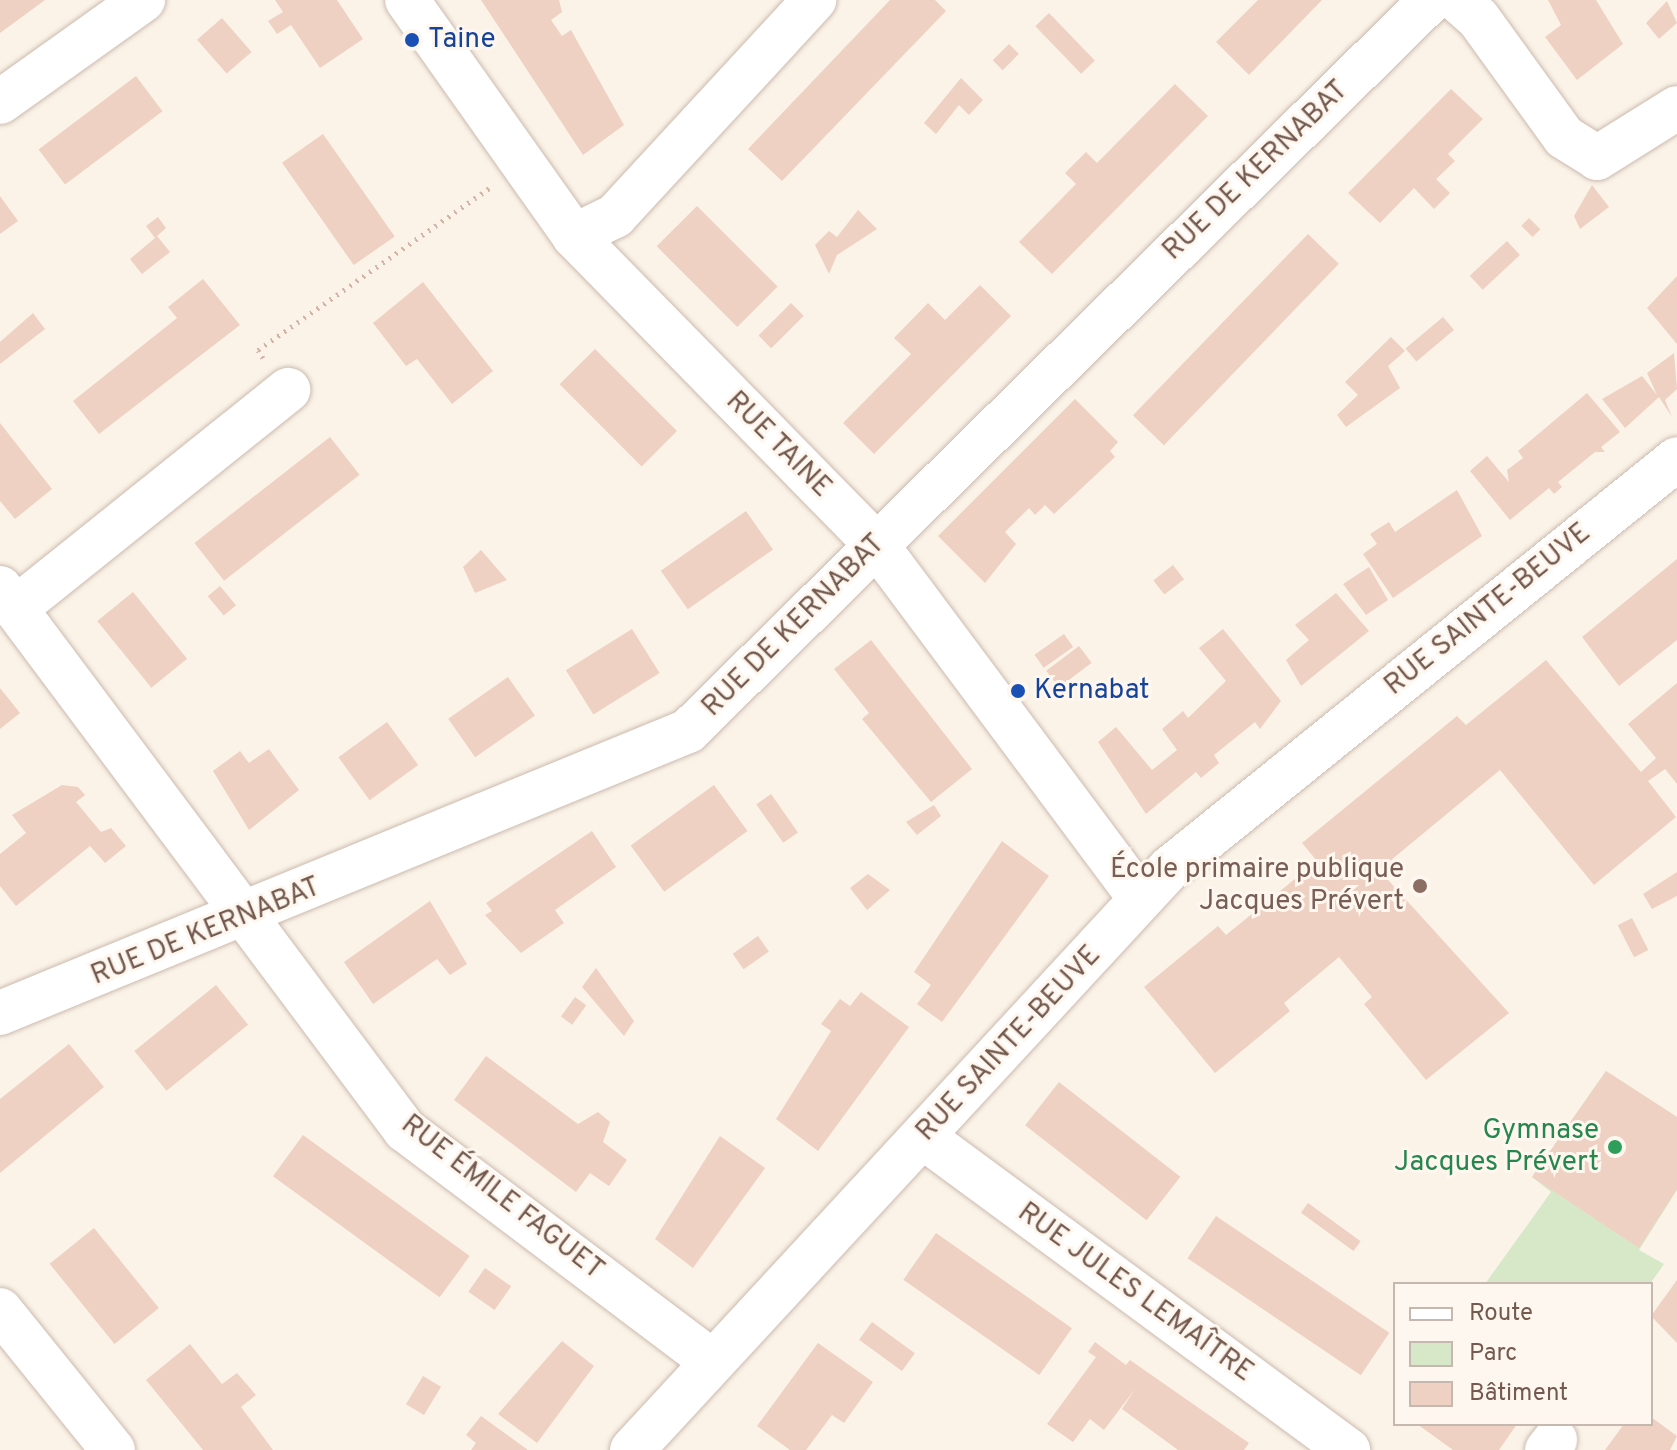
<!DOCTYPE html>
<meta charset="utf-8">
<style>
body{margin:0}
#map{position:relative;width:1677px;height:1450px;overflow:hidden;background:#fbf3e8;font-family:Overpass,sans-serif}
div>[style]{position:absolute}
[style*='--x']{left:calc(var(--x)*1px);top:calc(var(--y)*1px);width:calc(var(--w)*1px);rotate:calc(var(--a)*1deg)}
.green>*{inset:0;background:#d6e8c8}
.building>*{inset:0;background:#eed1c2;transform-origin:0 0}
.path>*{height:5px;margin-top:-2.5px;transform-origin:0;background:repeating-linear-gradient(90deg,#d3b4a5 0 2px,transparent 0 8px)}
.roads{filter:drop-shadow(0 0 2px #ccbaaf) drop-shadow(0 0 2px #ccbaaf)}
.minor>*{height:44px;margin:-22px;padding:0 22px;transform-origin:22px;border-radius:22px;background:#fff}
.dots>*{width:22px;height:22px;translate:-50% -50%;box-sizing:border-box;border:4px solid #fef7ef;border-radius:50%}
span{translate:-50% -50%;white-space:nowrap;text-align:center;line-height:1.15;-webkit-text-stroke:6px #fef7ef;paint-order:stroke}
.transit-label{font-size:28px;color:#164399}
.left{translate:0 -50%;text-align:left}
.street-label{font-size:28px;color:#73594e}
.education-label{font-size:28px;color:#785e54}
.right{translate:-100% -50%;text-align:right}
.leisure-label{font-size:28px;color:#27864d}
.legend{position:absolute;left:1393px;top:1282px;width:260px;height:144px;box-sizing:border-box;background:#fef7ef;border:2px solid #c6b8af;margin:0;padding:10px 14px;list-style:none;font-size:24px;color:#73594e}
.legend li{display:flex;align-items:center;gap:16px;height:40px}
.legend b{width:40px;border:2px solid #c6b8af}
</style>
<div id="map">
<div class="green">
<div style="clip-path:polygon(1606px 1071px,1677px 1117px,1677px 1190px,1639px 1250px,1664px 1264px,1650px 1284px,1485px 1284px,1551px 1192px,1532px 1177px)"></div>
</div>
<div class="building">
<div style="clip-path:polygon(0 0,45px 0,0 33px)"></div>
<div style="clip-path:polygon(275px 0,337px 0,363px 39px,320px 68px,291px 25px,277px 34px,268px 21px,283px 12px)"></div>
<div style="clip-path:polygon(481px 0,559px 0,562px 12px,551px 20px,562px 36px,571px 30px,624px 125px,583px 155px)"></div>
<div style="clip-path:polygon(890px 0,935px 0,946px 11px,782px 181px,748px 149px)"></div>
<div style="clip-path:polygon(1258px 0,1322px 0,1249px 75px,1216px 42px)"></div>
<div style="clip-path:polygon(1548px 0,1596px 0,1623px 44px,1577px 80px,1545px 37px,1561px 25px)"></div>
<div style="clip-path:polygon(1667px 1px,1677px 23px,1659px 39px,1646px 23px)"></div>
<div style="left:1049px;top:13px;width:66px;height:19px;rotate:46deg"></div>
<div style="left:222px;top:18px;width:45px;height:33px;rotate:49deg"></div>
<div style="left:1009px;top:44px;width:14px;height:23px;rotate:45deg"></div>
<div style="left:136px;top:76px;width:44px;height:122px;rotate:53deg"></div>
<div style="clip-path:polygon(961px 78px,983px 100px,969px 115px,959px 105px,936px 134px,924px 123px)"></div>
<div style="clip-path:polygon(1175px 84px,1208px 116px,1052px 274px,1019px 242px,1076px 184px,1065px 173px,1086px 152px,1097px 163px)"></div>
<div style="clip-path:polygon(1451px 89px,1483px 119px,1448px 154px,1455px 161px,1436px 179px,1450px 193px,1434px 209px,1414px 188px,1380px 223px,1348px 193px)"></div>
<div style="left:323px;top:134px;width:125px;height:50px;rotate:55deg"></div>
<div style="clip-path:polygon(1592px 185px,1609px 207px,1580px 229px,1574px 216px)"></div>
<div style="clip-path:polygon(0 196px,18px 221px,0 234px)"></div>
<div style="left:697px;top:206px;width:114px;height:57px;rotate:45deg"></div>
<div style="clip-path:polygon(858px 210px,877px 229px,837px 255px,829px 274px,815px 245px,829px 231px,837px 237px)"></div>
<div style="clip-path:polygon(158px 217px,166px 228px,157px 236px,170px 252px,142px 274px,130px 259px,155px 238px,146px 226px)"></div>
<div style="left:1529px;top:218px;width:16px;height:11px;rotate:45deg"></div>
<div style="left:1308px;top:234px;width:43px;height:252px;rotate:44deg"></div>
<div style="left:1507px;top:241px;width:19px;height:51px;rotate:47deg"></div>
<div style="clip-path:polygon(1677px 276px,1677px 344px,1647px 308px)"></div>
<div style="clip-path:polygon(203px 279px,240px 325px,99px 434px,73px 401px,177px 318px,168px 307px)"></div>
<div style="clip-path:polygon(423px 282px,493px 371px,452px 404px,417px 359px,406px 366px,373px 323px)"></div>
<div style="clip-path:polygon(980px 285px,1011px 316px,874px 454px,843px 423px,911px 354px,894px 338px,928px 303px,945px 320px)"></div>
<div style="left:791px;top:303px;width:18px;height:46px;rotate:45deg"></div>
<div style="clip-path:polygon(33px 313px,45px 329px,0 364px,0 342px)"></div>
<div style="left:1443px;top:317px;width:17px;height:49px;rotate:50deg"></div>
<div style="clip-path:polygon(1391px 337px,1405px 351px,1388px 366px,1400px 388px,1346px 427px,1337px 415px,1358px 395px,1345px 382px)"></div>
<div style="left:595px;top:349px;width:116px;height:50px;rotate:45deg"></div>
<div style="clip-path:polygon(1674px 353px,1677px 389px,1665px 400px,1672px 417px,1659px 397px,1625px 428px,1602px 399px,1642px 376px,1657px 395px,1647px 373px)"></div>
<div style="clip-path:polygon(1587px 393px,1620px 432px,1601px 447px,1605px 452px,1595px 452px,1558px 482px,1562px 487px,1554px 494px,1549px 488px,1510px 520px,1470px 471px,1487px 456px,1509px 482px,1507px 470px,1523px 458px,1518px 451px)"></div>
<div style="clip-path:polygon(1075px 399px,1118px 442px,1110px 451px,1115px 457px,1054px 514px,1045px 505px,1035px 515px,1029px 508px,1005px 532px,1016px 544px,985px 583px,938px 536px)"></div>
<div style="clip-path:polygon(0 423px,52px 489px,15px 519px,0 501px)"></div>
<div style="left:330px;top:437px;width:48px;height:172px;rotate:52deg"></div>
<div style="clip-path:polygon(1457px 490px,1482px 536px,1393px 598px,1363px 554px,1377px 544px,1370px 534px,1389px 522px,1395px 532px)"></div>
<div style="left:746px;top:511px;width:47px;height:104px;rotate:55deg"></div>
<div style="clip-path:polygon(481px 550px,507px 580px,475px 593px,463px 567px)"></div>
<div style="clip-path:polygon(1677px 559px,1677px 640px,1619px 686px,1582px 637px)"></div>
<div style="left:1173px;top:565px;width:18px;height:25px;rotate:52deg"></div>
<div style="clip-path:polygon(1369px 567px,1388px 600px,1366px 615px,1343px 584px)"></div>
<div style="left:220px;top:586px;width:25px;height:16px;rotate:50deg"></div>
<div style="left:133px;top:592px;width:86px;height:46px;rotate:51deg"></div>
<div style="clip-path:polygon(1336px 593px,1369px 631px,1301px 686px,1286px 660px,1309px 640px,1295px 625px)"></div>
<div style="left:632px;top:629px;width:52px;height:78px;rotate:58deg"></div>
<div style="clip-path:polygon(1223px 629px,1281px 701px,1260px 729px,1255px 722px,1214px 755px,1219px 763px,1201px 778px,1196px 772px,1146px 814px,1098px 742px,1116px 727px,1152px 770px,1177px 750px,1162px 729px,1183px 711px,1188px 718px,1226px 681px,1199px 648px)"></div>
<div style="left:1064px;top:634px;width:16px;height:36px;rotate:55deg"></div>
<div style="clip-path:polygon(871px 640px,972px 769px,931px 802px,862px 719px,869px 713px,834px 669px)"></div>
<div style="left:1079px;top:646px;width:21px;height:41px;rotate:53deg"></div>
<div style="clip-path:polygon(1546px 660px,1641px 772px,1656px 758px,1628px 724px,1677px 683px,1677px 784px,1665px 769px,1648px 781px,1676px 817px,1594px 885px,1500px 770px,1379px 870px,1509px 1013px,1426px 1080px,1364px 1004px,1372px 997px,1339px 957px,1284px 1003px,1290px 1011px,1215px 1073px,1144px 987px,1218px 926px,1226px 935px,1317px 861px,1302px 843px,1457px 716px,1466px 725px)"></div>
<div style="left:508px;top:677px;width:47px;height:73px;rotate:55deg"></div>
<div style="clip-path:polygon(0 688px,20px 713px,0 729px)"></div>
<div style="left:387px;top:722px;width:53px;height:60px;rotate:54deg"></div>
<div style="clip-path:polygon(269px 749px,299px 790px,249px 830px,213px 771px,240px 751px,249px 763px)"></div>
<div style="clip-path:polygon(62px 785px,78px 787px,85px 795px,76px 802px,101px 832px,111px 828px,126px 846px,105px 863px,90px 846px,16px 906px,0 886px,0 854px,26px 833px,12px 815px)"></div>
<div style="left:714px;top:785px;width:57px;height:103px;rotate:54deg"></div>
<div style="left:771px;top:794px;width:47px;height:18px;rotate:55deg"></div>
<div style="clip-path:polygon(934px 805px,941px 816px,917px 835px,906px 822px)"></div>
<div style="clip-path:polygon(592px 831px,616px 867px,555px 910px,564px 923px,521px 953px,485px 915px,492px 911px,486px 903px)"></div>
<div style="clip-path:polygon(1002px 841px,1049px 876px,942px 1022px,917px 1004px,931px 985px,914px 972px)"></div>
<div style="clip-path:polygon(1677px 872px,1677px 896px,1652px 909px,1643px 894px)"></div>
<div style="clip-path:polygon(868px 874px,890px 890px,867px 910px,850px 888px)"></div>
<div style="clip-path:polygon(430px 901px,467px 964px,450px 975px,437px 959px,373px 1004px,344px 962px)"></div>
<div style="left:1632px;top:918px;width:36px;height:16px;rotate:63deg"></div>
<div style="left:758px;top:936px;width:19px;height:31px;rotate:55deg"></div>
<div style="clip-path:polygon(596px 968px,634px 1021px,624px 1036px,582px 987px)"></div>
<div style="left:216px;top:985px;width:51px;height:105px;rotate:51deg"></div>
<div style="clip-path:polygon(861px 992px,909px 1027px,818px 1151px,776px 1119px,831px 1031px,821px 1024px,840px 999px,850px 1006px)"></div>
<div style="left:575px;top:997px;width:14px;height:24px;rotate:36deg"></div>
<div style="clip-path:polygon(69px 1044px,104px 1087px,0 1173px,0 1099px)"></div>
<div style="clip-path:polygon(486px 1056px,578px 1124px,598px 1112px,610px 1122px,603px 1142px,627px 1160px,609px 1186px,590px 1173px,576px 1192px,454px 1100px)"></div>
<div style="clip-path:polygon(1606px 1071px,1677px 1117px,1677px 1189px,1639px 1248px,1532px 1177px)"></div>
<div style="left:1059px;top:1082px;width:154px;height:55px;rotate:38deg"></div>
<div style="left:303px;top:1135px;width:206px;height:51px;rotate:36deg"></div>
<div style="clip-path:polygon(720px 1136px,765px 1168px,693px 1268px,655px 1239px)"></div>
<div style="left:1308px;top:1203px;width:65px;height:12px;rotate:36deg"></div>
<div style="left:1216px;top:1216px;width:209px;height:51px;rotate:34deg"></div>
<div style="left:94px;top:1228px;width:103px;height:57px;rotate:51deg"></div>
<div style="left:936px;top:1233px;width:166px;height:57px;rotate:35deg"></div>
<div style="left:485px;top:1268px;width:32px;height:29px;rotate:35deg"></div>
<div style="clip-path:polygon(1677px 1280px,1677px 1343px,1651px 1316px)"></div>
<div style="left:872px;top:1322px;width:53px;height:22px;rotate:36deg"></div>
<div style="clip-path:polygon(562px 1341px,594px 1366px,537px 1443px,498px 1414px)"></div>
<div style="clip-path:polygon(1095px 1342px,1126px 1365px,1130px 1360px,1249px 1443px,1244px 1450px,1178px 1450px,1122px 1409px,1135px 1389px,1104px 1430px,1090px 1419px,1073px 1442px,1047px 1424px,1096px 1357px,1088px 1352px)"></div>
<div style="clip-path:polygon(818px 1343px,873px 1382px,844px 1423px,832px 1415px,806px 1450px,790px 1450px,757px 1426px)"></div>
<div style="clip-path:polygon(190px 1344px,222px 1384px,237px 1373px,256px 1395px,241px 1407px,273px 1450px,203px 1450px,146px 1380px)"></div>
<div style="left:423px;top:1376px;width:21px;height:33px;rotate:31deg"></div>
<div style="clip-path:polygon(481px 1416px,528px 1450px,471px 1450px,476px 1443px,466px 1435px)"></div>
<div style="clip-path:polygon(1651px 1417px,1677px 1436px,1670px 1450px,1605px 1450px,1624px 1424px,1651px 1424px)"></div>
<div style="clip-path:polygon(1417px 1424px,1517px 1424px,1499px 1450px,1453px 1450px)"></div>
</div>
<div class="path">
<div style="--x:263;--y:358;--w:9;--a:-122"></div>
<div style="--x:258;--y:350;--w:284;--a:-35"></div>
</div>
<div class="roads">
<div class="minor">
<div style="--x:407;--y:0;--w:289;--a:54.7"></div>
<div style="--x:574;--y:236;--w:431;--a:45.6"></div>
<div style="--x:876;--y:544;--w:442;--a:53.3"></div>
<div style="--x:1457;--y:0;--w:28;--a:41"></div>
<div style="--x:1478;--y:18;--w:147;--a:54.1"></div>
<div style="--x:1564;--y:137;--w:39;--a:32"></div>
<div style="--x:1597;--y:158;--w:94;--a:-32"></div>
<div style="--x:0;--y:102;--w:176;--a:-35.5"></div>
<div style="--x:574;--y:236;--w:46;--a:-26"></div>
<div style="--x:615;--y:216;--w:294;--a:-47.3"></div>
<div style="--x:0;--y:588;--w:677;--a:53.23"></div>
<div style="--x:405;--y:1130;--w:384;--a:37"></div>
<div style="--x:16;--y:608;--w:349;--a:-38.7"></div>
<div style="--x:0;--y:1013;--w:744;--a:-22.29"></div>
<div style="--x:688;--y:731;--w:1042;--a:-44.53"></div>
<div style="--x:923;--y:1137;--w:528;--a:36.37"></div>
<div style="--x:0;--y:1310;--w:180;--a:51.1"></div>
<div style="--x:632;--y:1450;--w:793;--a:-47.25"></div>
<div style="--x:1170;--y:868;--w:651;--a:-38.89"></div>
<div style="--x:1547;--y:1450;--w:13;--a:-51"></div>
</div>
</div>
<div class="dots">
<div style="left:412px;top:40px;background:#1a4fb4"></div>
<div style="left:1018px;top:691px;background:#1a4fb4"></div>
<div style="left:1420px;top:886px;background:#8d6e63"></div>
<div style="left:1615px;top:1147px;background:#2e9e5b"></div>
</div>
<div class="transit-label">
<span class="left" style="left:428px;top:40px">Taine</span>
<span class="left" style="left:1034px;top:691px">Kernabat</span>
</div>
<div class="street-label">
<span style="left:1256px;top:171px;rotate:-44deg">RUE DE KERNABAT</span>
<span style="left:778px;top:445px;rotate:45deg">RUE TAINE</span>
<span style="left:1488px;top:610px;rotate:-39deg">RUE SAINTE-BEUVE</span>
<span style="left:794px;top:626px;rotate:-45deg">RUE DE KERNABAT</span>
<span style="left:206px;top:932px;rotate:-22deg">RUE DE KERNABAT</span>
<span style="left:1009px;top:1044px;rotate:-47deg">RUE SAINTE-BEUVE</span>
<span style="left:502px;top:1198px;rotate:38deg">RUE ÉMILE FAGUET</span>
<span style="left:1135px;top:1293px;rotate:36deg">RUE JULES LEMAÎTRE</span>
</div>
<div class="education-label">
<span class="right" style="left:1404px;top:886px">École primaire publique<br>Jacques Prévert</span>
</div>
<div class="leisure-label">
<span class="right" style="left:1599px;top:1147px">Gymnase<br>Jacques Prévert</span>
</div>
<ul class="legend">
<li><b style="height:10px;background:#fff"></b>Route</li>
<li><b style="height:22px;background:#d6e8c8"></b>Parc</li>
<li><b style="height:22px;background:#eed1c2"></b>Bâtiment</li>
</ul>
</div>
